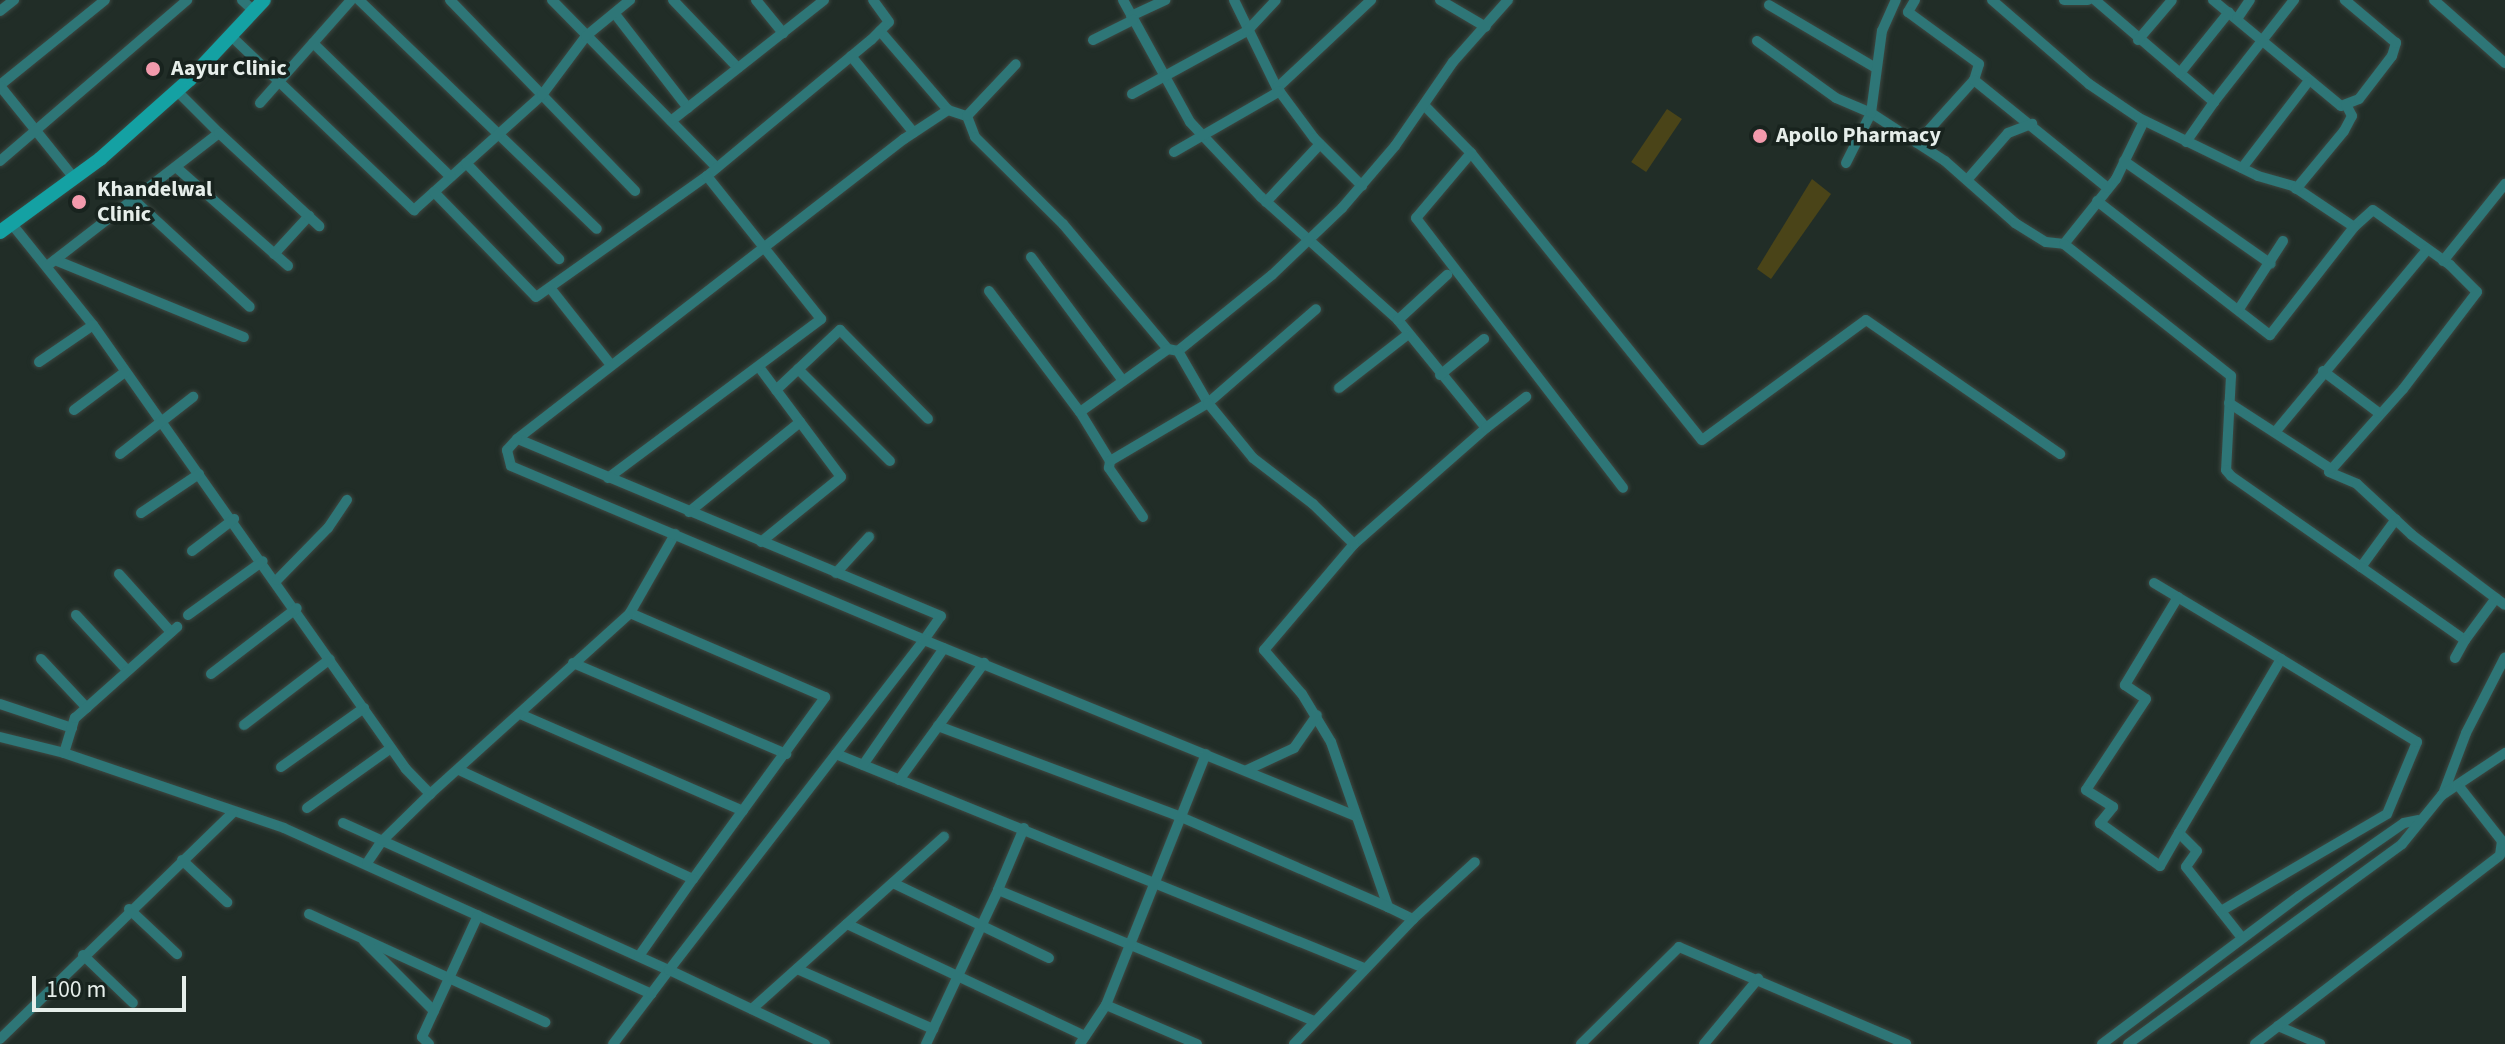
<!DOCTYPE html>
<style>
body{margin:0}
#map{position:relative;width:2505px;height:1044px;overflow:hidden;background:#212d27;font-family:"Source Sans 3",sans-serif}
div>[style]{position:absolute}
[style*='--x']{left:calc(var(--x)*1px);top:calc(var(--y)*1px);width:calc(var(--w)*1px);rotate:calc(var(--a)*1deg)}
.green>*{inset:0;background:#4a4418;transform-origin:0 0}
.roads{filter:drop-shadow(0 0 2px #3d4842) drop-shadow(0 0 2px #3d4842)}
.street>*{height:10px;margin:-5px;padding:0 5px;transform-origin:5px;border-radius:5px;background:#2e7677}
.secondary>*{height:14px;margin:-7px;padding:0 7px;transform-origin:7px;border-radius:7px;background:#14a1a3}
.dots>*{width:22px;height:22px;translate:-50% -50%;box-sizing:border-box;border:4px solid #18231e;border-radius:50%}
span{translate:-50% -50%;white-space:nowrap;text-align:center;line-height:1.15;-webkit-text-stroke:7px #18231e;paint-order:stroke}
.poi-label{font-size:22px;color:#e6eeea;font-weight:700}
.left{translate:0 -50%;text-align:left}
.scale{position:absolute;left:32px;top:976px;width:154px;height:36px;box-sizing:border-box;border:4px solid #e6eeea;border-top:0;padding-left:10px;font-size:24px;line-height:28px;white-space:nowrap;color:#e6eeea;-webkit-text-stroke:6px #18231e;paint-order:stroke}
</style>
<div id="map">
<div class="green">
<div style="left:1667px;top:109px;width:18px;height:64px;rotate:34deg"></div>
<div style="clip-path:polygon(1812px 179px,1831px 194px,1771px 279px,1757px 269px)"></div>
</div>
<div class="roads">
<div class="street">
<div style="--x:242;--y:0;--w:16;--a:43"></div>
<div style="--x:359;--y:0;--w:330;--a:43.9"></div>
<div style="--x:450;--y:0;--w:266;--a:45.9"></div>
<div style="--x:552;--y:0;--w:235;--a:45.5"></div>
<div style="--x:673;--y:0;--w:94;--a:46.3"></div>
<div style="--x:756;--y:0;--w:43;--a:50.7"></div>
<div style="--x:1123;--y:0;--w:139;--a:61.2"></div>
<div style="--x:1190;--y:122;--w:103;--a:46.6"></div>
<div style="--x:1261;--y:197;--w:184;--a:41.9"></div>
<div style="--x:1398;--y:320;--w:139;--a:50.8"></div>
<div style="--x:1486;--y:428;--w:176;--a:138.7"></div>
<div style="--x:1354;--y:544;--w:139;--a:130.3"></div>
<div style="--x:1264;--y:650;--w:58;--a:49.2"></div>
<div style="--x:1302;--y:694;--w:56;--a:58.9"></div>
<div style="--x:1331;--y:742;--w:175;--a:70.9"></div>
<div style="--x:1388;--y:907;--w:28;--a:26"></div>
<div style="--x:1413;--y:919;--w:84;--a:-42.6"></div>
<div style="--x:1234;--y:0;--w:98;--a:64"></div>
<div style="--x:1277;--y:88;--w:62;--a:53.5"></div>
<div style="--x:1314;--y:138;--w:68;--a:45"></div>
<div style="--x:1440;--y:0;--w:53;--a:30.4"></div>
<div style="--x:1915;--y:0;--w:14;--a:120"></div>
<div style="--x:1908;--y:12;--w:88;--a:36.2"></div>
<div style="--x:1979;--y:64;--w:17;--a:107"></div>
<div style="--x:1974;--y:80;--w:85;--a:132.1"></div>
<div style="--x:1992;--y:0;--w:128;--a:40.9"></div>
<div style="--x:2089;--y:84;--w:60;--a:34.2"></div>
<div style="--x:2139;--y:118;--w:132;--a:26"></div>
<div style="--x:2258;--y:176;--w:36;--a:16"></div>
<div style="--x:2293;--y:186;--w:73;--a:33.9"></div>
<div style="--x:2354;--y:227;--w:25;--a:-42"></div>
<div style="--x:2373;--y:210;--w:95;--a:35.5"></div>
<div style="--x:2450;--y:265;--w:38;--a:45"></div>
<div style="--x:2477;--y:292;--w:122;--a:127.3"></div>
<div style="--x:2403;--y:389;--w:111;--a:131.7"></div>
<div style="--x:2329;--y:472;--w:30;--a:23"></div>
<div style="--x:2357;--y:484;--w:75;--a:42.8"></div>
<div style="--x:2412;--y:535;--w:116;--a:37"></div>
<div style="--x:2064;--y:0;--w:24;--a:0"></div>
<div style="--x:2095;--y:0;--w:157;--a:40.6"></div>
<div style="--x:2214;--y:102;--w:130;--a:-51.9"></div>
<div style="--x:2213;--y:0;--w:166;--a:39.6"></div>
<div style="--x:2341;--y:106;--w:19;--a:-21"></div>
<div style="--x:2359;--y:99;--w:54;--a:-52.5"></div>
<div style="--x:2392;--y:56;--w:14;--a:-73"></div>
<div style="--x:2396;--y:43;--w:67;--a:-139.9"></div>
<div style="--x:2434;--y:0;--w:95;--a:41.6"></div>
<div style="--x:1769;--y:5;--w:124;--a:30.5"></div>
<div style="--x:0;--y:11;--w:18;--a:-38"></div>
<div style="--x:615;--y:14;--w:119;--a:52.2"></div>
<div style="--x:1131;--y:16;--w:38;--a:-25"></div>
<div style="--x:2237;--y:19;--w:23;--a:-56"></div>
<div style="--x:880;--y:31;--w:104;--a:49.3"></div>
<div style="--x:948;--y:110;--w:20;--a:18"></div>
<div style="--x:231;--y:36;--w:253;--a:43.6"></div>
<div style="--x:414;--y:210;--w:172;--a:-41.9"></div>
<div style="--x:542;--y:95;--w:74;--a:-53.3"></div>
<div style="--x:586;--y:36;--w:57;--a:-39.3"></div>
<div style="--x:1093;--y:40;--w:45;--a:-26.6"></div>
<div style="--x:2138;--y:40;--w:52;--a:-49.6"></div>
<div style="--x:1757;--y:41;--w:97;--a:35.8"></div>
<div style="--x:1836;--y:98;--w:38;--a:23"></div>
<div style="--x:1871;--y:113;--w:88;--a:33"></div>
<div style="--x:1945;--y:161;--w:94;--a:41.5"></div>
<div style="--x:2015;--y:223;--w:36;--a:32"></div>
<div style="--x:2046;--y:242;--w:18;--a:6"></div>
<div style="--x:2064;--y:244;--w:83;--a:-51.3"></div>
<div style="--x:2116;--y:179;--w:64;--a:-64.2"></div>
<div style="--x:313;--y:43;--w:192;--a:44.2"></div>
<div style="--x:851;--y:56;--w:99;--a:50.7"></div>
<div style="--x:2180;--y:73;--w:78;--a:-51.2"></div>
<div style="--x:1974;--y:80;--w:172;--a:38.9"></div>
<div style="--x:0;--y:85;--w:135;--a:-39"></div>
<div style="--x:0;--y:86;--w:118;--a:51.2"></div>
<div style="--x:1277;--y:88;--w:129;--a:-43.1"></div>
<div style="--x:177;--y:91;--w:59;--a:45"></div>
<div style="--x:1132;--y:94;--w:131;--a:-28.7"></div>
<div style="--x:1247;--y:31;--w:42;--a:-46.9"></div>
<div style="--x:260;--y:103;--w:137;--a:-48.5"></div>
<div style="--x:1425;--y:106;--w:66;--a:45.6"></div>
<div style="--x:1471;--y:153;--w:368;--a:51.2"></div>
<div style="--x:1702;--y:440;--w:203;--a:-36.2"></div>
<div style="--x:1866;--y:320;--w:236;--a:34.6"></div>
<div style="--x:967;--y:116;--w:22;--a:69"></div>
<div style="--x:975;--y:137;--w:124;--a:44.7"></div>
<div style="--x:1063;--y:224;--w:163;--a:50"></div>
<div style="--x:1168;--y:349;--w:10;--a:11"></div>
<div style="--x:1178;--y:351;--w:121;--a:-39"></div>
<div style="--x:1272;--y:275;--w:97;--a:-43.7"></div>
<div style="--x:1342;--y:208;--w:82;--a:-49.5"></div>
<div style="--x:1395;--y:146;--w:102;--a:-55.4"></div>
<div style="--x:1453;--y:62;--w:83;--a:-48.4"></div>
<div style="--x:967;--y:116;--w:71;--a:-46.7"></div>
<div style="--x:671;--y:121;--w:195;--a:-38.3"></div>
<div style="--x:2186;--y:142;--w:49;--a:-55"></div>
<div style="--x:1174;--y:152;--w:122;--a:-29.9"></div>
<div style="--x:1471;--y:153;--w:85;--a:130.2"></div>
<div style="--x:1416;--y:218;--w:340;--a:52.5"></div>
<div style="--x:0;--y:161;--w:247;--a:-40.7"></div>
<div style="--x:2124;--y:161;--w:179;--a:35"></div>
<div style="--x:466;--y:163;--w:134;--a:45.9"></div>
<div style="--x:1846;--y:163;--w:56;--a:-63.4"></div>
<div style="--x:1871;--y:113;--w:83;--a:-82.4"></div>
<div style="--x:1882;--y:31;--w:34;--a:-66"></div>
<div style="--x:177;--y:168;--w:148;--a:41.4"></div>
<div style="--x:2242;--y:168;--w:108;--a:-52.5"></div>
<div style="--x:1967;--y:180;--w:62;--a:-48.9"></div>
<div style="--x:2008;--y:133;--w:26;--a:-21"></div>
<div style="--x:2296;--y:189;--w:75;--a:-50.4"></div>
<div style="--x:2344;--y:131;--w:17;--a:-62"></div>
<div style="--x:2352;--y:116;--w:13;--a:-117"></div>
<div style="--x:434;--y:192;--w:146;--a:45.8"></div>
<div style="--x:536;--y:297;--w:209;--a:-35.3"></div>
<div style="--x:707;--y:176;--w:213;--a:-39.7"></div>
<div style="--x:871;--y:40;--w:25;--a:-45"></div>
<div style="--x:889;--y:22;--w:27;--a:-126"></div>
<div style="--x:135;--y:201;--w:156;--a:42.7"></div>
<div style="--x:2097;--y:201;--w:219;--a:37.8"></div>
<div style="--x:2270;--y:335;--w:137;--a:-52.1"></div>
<div style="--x:1266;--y:202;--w:79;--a:-47"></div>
<div style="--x:11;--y:223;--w:131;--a:51.2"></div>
<div style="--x:93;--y:325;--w:543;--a:54.82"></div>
<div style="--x:406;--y:769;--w:35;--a:46"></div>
<div style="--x:2064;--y:244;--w:213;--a:38.3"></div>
<div style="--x:2231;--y:376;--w:94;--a:93"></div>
<div style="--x:2226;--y:470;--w:8;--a:50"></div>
<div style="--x:2231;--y:476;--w:159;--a:35"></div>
<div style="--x:2361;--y:567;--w:59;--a:-53.9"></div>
<div style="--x:274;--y:254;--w:52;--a:-47.4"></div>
<div style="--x:1031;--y:257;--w:154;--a:53.4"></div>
<div style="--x:55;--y:260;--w:204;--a:22.2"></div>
<div style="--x:2443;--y:261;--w:99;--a:-51.2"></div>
<div style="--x:47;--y:266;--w:217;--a:-37.7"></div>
<div style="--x:219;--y:133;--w:137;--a:42.9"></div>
<div style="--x:551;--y:289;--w:97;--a:51.7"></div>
<div style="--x:989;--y:291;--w:151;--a:53.1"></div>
<div style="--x:1080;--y:412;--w:57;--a:58.5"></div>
<div style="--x:2239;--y:309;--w:81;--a:-57.1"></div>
<div style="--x:1398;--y:320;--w:67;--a:-42.6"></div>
<div style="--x:1178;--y:351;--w:60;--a:60"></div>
<div style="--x:1208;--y:403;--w:143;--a:-41"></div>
<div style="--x:39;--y:362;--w:65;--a:-34.4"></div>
<div style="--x:759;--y:367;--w:137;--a:53.3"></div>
<div style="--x:841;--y:477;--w:103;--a:140.9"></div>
<div style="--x:798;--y:369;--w:130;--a:45"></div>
<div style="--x:2323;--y:371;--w:70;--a:36.9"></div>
<div style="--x:1440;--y:375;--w:57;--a:-39.3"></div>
<div style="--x:1339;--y:388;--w:86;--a:-37.9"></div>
<div style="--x:776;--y:390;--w:88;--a:-43.2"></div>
<div style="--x:840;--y:330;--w:125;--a:45.3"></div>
<div style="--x:2229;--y:403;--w:121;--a:32.9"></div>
<div style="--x:74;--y:410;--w:64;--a:-36.7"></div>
<div style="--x:1080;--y:412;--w:108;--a:-35.6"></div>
<div style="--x:1486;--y:428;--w:51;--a:-37.8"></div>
<div style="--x:2276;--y:431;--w:236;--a:-50.2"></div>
<div style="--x:517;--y:439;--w:490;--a:-37.8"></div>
<div style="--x:904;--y:139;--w:53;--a:-33.4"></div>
<div style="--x:120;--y:454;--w:93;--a:-38"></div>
<div style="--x:608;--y:478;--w:266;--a:-36.7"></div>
<div style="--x:821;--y:319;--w:183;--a:-128.6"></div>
<div style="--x:689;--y:512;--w:143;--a:-39"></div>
<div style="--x:141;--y:513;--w:70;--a:-33.9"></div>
<div style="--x:1143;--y:517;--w:60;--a:-124.8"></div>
<div style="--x:1109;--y:468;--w:7;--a:-82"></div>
<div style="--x:1110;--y:461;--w:114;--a:-30.6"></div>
<div style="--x:1208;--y:403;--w:71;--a:50.7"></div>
<div style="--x:1253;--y:458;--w:76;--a:37.5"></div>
<div style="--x:1313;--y:504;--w:57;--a:44.3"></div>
<div style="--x:192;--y:551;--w:53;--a:-37.3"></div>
<div style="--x:2361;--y:567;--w:127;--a:35.1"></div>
<div style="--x:2465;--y:640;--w:52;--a:-53.6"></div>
<div style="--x:836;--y:573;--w:49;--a:-47.5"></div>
<div style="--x:119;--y:574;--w:78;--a:48.1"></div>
<div style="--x:277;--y:580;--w:73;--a:-45.6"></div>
<div style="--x:328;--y:528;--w:34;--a:-56"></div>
<div style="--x:2154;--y:583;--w:148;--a:30.9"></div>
<div style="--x:2281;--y:659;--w:202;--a:120.4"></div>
<div style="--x:2179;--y:833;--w:25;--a:45"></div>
<div style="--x:2197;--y:851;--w:19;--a:125"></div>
<div style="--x:2186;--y:867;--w:90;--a:51.7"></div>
<div style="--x:2178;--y:597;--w:103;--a:121.1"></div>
<div style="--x:2125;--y:685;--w:25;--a:34"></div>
<div style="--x:2146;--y:699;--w:109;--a:123.4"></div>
<div style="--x:2086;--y:790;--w:32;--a:32"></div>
<div style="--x:2113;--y:807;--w:21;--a:129"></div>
<div style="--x:2100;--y:823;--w:74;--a:35.6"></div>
<div style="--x:2160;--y:866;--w:38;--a:-60"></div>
<div style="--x:76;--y:615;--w:75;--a:47.2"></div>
<div style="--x:188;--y:615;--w:92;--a:-35.8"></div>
<div style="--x:2455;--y:658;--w:21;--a:-61"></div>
<div style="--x:41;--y:659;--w:67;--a:46.8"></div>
<div style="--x:573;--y:663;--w:232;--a:23.1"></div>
<div style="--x:211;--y:674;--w:108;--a:-37.5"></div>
<div style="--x:0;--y:704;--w:76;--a:18.4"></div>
<div style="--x:520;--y:714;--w:243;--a:23.5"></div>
<div style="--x:244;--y:725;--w:108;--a:-37.5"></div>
<div style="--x:938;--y:726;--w:259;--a:20.5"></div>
<div style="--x:1181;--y:817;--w:226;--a:23.5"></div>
<div style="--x:0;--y:737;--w:66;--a:14"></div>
<div style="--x:64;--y:753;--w:232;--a:18.8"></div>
<div style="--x:284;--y:828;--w:403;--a:24.3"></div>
<div style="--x:651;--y:994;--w:63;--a:127.2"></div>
<div style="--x:64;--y:753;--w:37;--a:-73"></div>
<div style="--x:75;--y:718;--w:137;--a:-41.7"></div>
<div style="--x:836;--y:754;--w:570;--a:22.06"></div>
<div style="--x:863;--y:765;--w:142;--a:-55.3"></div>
<div style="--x:281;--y:767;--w:102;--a:-35.4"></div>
<div style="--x:459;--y:770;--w:258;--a:25"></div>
<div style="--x:693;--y:879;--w:225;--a:-54"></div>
<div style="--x:825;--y:697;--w:212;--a:-156.7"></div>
<div style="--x:1247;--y:770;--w:52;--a:-25.1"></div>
<div style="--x:1294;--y:748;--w:40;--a:-55.1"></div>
<div style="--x:899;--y:780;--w:145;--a:-54"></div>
<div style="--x:2443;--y:794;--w:65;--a:-69.3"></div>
<div style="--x:2466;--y:733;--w:85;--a:-62.8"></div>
<div style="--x:307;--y:808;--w:103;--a:-35.5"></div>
<div style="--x:343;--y:823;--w:358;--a:24.3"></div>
<div style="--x:669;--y:970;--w:30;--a:127"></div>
<div style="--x:1024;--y:828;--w:67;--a:112.8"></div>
<div style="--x:998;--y:890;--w:343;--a:22.5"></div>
<div style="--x:182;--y:860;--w:62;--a:43"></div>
<div style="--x:367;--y:863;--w:27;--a:-56"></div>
<div style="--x:382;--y:841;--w:67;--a:-44.4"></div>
<div style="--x:430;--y:794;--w:270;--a:-42.1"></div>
<div style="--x:630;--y:613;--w:91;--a:-60.3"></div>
<div style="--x:893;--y:883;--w:173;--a:25.7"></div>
<div style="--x:129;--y:909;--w:66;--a:43.2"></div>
<div style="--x:2221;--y:911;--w:192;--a:-30.3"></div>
<div style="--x:2387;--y:814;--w:78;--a:-67.4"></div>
<div style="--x:2417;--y:742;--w:159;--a:-148.6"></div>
<div style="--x:309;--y:914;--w:260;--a:24.6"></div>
<div style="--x:847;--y:924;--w:263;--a:25.2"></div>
<div style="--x:364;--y:941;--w:99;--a:45"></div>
<div style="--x:83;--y:955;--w:69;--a:43.8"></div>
<div style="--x:639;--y:956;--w:94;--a:-55"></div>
<div style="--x:797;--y:969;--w:149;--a:23.8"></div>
<div style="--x:752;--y:1009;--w:258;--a:-41.9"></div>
<div style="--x:2278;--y:1026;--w:46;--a:23.2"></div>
<div style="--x:0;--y:1039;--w:324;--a:-44.2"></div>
<div style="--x:429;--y:1044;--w:10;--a:-135"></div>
<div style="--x:422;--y:1037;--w:134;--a:-65.3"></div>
<div style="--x:825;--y:1044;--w:173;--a:-154.6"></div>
<div style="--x:669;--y:970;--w:417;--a:-52.3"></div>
<div style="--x:924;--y:640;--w:29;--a:-55"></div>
<div style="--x:941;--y:616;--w:459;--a:-157.3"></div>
<div style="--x:517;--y:439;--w:15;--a:132"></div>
<div style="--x:507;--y:450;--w:16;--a:76"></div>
<div style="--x:511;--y:466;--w:448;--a:22.8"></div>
<div style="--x:924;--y:640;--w:466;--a:22.2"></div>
<div style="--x:926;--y:1044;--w:170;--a:-64.9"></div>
<div style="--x:1080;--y:1044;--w:47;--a:-56.3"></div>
<div style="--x:1197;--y:1044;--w:99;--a:-156.8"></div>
<div style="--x:1106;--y:1005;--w:270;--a:-68.3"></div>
<div style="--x:1294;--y:1044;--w:173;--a:-46.4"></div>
<div style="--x:1581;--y:1044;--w:138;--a:-44.7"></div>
<div style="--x:1679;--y:947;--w:247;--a:23.1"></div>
<div style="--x:1704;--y:1044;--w:85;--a:-50.3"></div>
<div style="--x:2102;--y:1044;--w:246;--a:-36.9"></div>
<div style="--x:2299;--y:896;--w:128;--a:-34.8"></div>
<div style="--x:2404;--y:823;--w:14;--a:-12"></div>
<div style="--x:2128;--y:1044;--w:339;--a:-36.1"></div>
<div style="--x:2402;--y:844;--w:63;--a:-50.8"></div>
<div style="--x:2442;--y:795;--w:76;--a:-33.7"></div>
<div style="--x:2255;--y:1044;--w:309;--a:-37.6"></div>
<div style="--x:2500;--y:855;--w:14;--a:-82"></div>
<div style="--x:2502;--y:841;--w:71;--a:-128.2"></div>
</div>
<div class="secondary">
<div style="--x:0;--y:232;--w:124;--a:-36.1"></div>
<div style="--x:100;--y:159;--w:120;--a:-41.6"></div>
<div style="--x:190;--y:79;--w:108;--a:-46.9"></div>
</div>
</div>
<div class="dots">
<div style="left:153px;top:69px;background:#f29aac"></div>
<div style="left:1760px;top:136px;background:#f29aac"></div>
<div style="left:79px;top:202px;background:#f29aac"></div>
</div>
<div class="poi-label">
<span class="left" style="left:171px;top:69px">Aayur Clinic</span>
<span class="left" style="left:1776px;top:136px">Apollo Pharmacy</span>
<span class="left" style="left:97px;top:202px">Khandelwal<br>Clinic</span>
</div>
<div class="scale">100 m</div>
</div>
